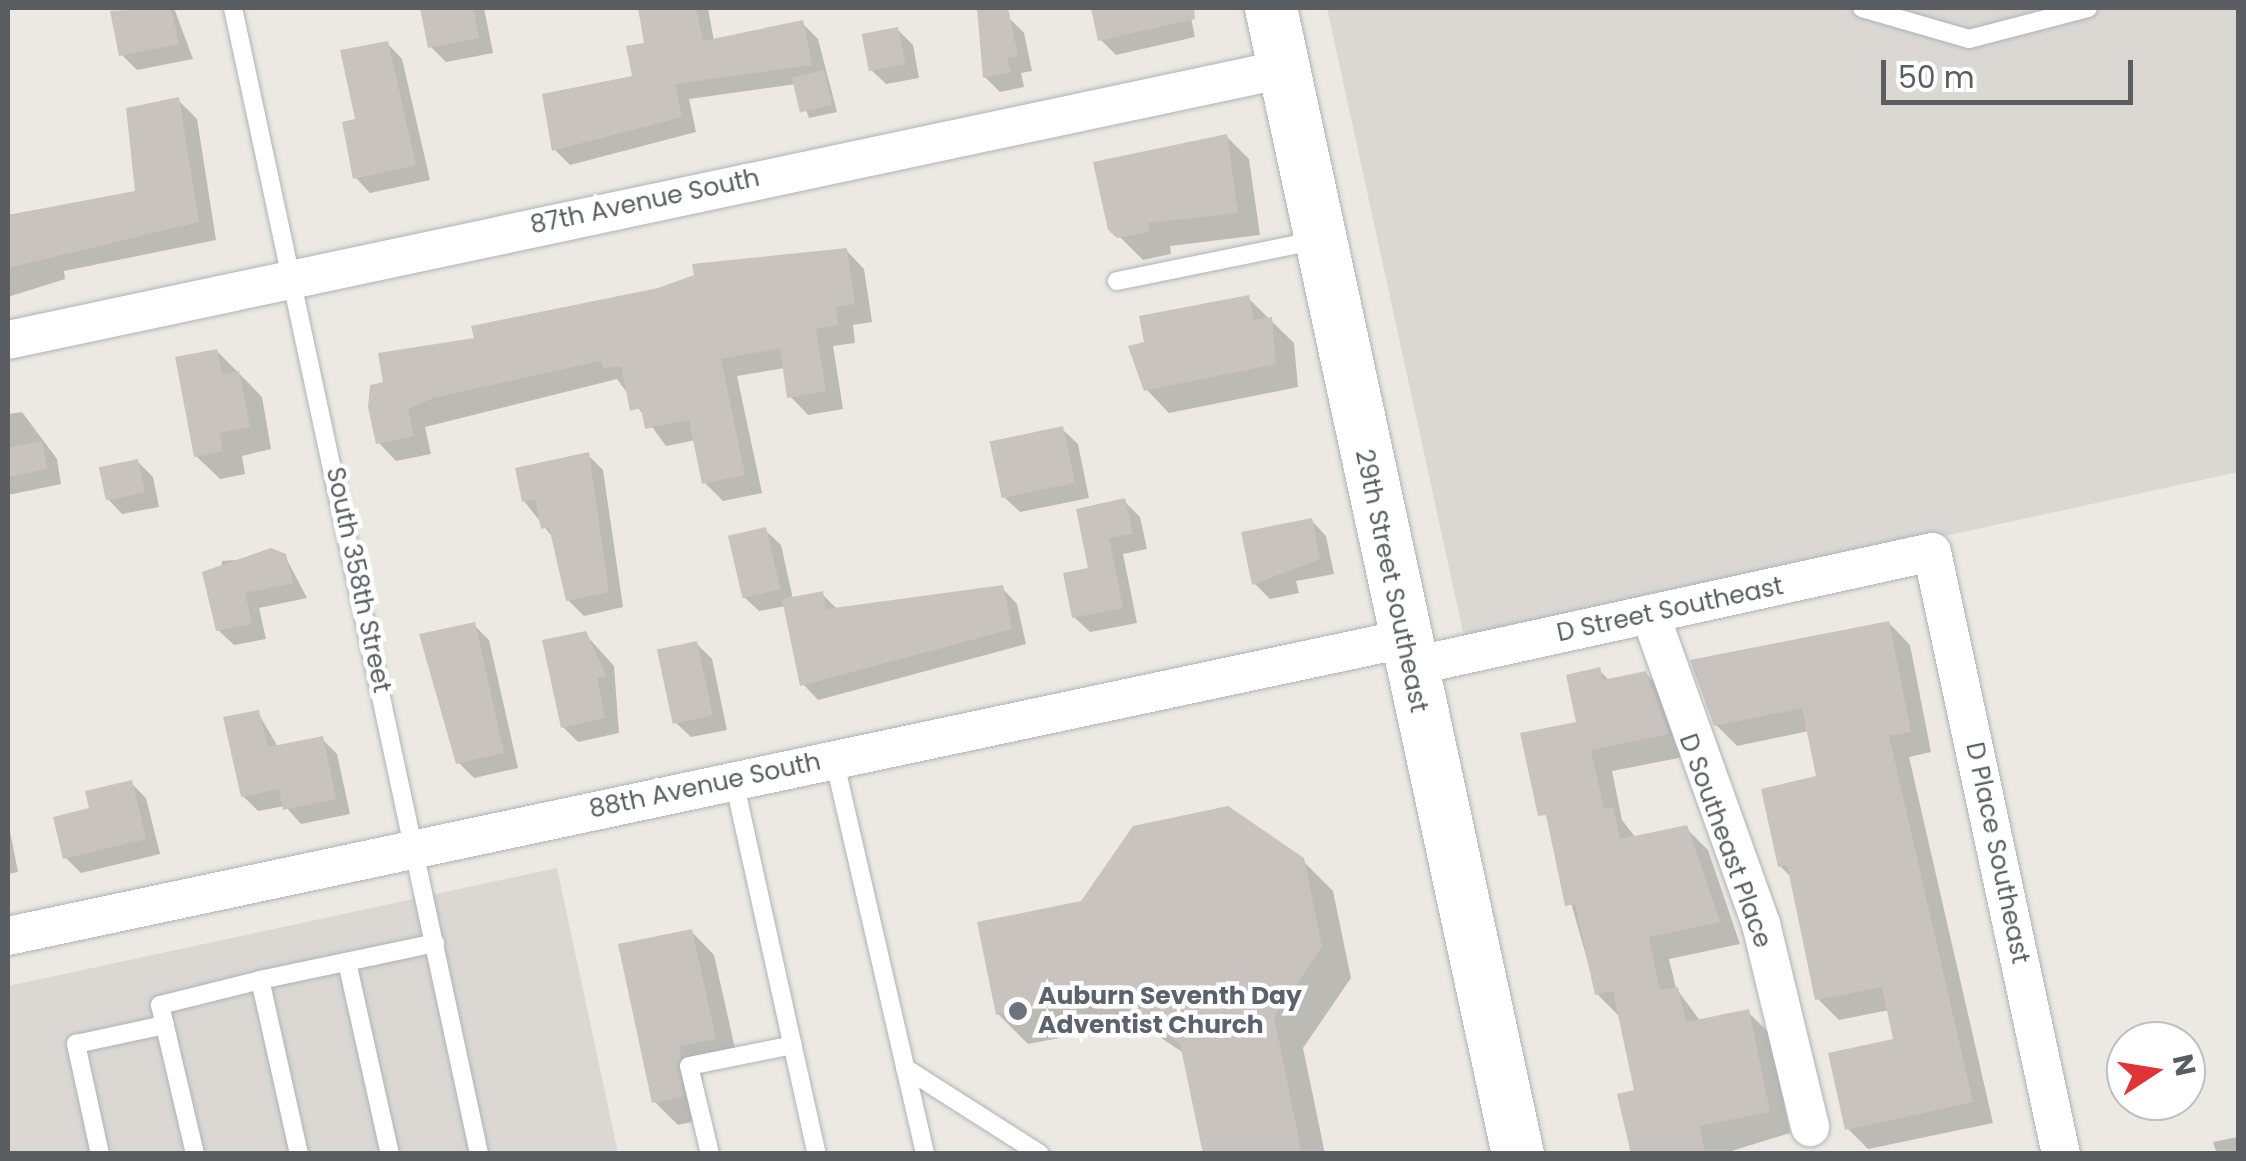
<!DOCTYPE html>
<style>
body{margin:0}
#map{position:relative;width:2246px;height:1161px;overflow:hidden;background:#ece9e2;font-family:Poppins,sans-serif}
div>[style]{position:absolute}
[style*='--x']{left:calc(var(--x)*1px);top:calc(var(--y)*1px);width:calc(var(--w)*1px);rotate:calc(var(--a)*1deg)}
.industrial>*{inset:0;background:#dbd8d4}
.shadow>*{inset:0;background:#0003}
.building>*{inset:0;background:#c8c3bf;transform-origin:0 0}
.roads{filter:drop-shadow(0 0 2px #afb3b7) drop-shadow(0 0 2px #afb3b7)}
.lane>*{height:18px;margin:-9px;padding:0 9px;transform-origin:9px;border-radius:9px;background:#fff}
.street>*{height:38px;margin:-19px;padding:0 19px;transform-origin:19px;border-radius:19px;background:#fff}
.secondary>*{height:52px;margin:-26px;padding:0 26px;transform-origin:26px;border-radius:26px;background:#fff}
.dots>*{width:28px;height:28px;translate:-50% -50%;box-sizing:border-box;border:5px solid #fff;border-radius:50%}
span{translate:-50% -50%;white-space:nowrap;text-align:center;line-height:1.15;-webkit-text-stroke:9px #fff;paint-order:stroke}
.street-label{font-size:25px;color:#5a5e62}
.worship-label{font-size:25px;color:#5b616d;font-weight:700}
.left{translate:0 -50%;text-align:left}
.frame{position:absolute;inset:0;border:10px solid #5a5e62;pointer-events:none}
.north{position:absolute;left:2106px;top:1021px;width:100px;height:100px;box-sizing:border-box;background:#fff;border:2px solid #bdbfc0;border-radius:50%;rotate:78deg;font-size:28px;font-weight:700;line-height:40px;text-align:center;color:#5a5e62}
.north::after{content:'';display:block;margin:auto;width:35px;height:45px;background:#e03436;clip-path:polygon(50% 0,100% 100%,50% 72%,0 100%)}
.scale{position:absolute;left:1881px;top:60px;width:252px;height:45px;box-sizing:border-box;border:5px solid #5a5e62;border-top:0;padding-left:12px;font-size:30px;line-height:35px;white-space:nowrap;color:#5a5e62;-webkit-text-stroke:8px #fff;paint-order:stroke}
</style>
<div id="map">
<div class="industrial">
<div style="clip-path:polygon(1327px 8px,2238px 8px,2238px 472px,1465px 641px)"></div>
<div style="clip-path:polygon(557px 868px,618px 1153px,8px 1153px,8px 986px)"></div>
</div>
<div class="shadow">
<div style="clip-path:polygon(174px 8px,193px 59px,137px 70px,122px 55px,113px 13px)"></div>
<div style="clip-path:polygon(423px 8px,484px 8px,493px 53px,446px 62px,431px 47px)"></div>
<div style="clip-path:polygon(640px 8px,708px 8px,714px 41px,802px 23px,818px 39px,837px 112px,809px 118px,797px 84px,689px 99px,696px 132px,570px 165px,554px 149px,636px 78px,647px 44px)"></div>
<div style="clip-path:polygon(1093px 8px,1189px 8px,1195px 37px,1116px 55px,1100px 39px)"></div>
<div style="clip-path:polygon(1008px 17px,1024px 33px,1032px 71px,1021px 73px,1024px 87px,1000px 92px,985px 77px)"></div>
<div style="clip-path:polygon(898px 30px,913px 45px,919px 78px,886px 84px,870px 69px)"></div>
<div style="clip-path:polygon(387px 43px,402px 59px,430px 180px,370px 193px,355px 177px,358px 121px)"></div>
<div style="clip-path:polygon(178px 100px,197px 119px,216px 240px,64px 271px,65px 279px,8px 297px,8px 215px,137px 193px)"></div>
<div style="clip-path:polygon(1226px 136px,1249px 159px,1260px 235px,1170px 246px,1171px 254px,1143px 260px,1120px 237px)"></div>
<div style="clip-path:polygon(846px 250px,864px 269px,872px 322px,853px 325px,855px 343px,833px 346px,843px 409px,808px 415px,790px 396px,785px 368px,737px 376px,762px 493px,723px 501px,705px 483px,696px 440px,666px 446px,617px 379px,425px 427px,431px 454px,396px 461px,378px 442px,371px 407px,477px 340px)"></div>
<div style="clip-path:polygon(1248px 298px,1294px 343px,1298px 387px,1169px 413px,1146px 389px,1131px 348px)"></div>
<div style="clip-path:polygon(217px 351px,262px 397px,271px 449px,242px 456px,245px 474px,220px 479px,196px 456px)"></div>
<div style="clip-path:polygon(22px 412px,57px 459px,61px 484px,8px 495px,8px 414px)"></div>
<div style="clip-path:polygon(1062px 429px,1078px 444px,1089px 498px,1020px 512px,1004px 497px)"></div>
<div style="clip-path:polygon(588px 455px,603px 470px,623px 607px,584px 616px,568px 600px,554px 539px,524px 501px)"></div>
<div style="clip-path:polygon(137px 461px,153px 477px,159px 507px,122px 514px,107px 498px)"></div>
<div style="clip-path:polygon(1124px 501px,1140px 517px,1147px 549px,1123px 554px,1137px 623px,1090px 632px,1074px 617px)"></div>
<div style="clip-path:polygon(1311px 520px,1326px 536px,1334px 574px,1296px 581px,1299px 593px,1270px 599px,1255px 584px)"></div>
<div style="clip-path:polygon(765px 530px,781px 545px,793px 599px,822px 594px,838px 610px,1002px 588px,1017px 604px,1026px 644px,818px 700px,803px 684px,786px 606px,759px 611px,743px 596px)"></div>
<div style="clip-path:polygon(285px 556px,307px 598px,259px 608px,266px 639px,234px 645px,218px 630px,222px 561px)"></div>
<div style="clip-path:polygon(1889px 623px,1910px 645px,1931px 752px,1909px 757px,1993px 1123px,1868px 1149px,1847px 1128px,1896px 1041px,1889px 1010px,1839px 1020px,1818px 999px,1792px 878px,1780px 866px,1819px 778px,1809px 731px,1737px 746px,1716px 725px)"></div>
<div style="clip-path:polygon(474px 625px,489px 640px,518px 768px,474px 778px,458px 762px)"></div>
<div style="clip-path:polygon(585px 634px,614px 666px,619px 733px,578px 742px,563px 727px)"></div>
<div style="clip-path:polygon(697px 644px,712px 659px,727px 730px,691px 737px,675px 722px)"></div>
<div style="clip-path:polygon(1599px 670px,1610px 681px,1646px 674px,1668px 696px,1689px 756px,1612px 771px,1622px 820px,1636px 838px,1686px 828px,1708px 850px,1740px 944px,1669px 959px,1676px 988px,1701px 1022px,1748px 1012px,1770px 1034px,1790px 1133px,1722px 1154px,1633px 1154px,1637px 1092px,1619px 1016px,1597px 994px,1523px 735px,1579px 724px)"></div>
<div style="clip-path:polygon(258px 713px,278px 747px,322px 739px,337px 754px,350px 814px,301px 824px,285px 806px,258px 811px,243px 796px)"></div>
<div style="clip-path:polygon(131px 783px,146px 798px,160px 854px,81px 873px,66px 858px)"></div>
<div style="clip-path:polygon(8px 821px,18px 872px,8px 874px)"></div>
<div style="clip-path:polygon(1302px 860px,1333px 891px,1351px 978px,1303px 1048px,1325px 1154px,1206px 1154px,1185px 1054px,1139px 1023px,1028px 1044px,998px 1014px)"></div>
<div style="clip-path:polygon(691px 931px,714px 955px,738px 1062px,702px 1069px,705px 1119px,678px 1125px,655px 1102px)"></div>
<div style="clip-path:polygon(2238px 1137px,2238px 1154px,2217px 1154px,2213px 1142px)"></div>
</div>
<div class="building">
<div style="clip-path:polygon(171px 8px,179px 44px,119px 56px,110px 11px)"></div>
<div style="clip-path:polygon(420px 8px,473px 8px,479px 38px,428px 48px)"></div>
<div style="clip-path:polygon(638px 8px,696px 8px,703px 41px,803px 20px,812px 65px,675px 84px,682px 117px,552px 151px,542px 94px,632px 76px,626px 46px,644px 43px)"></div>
<div style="clip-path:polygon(977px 8px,1008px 8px,1018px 56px,1007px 58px,1011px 72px,983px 78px)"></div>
<div style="clip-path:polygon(1091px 8px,1194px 8px,1195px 19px,1098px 41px)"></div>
<div style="left:898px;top:27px;width:38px;height:37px;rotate:79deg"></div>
<div style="clip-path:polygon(388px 41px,416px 165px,353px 179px,342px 122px,355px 119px,340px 50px)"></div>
<div style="left:824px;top:70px;width:36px;height:33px;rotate:77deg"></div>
<div style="clip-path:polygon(179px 97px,199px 222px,8px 268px,8px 215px,135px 191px,126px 108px)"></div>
<div style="clip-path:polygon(1227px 134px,1238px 213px,1148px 223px,1150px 232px,1117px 238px,1108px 230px,1093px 162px)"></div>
<div style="clip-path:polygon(847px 248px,855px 304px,836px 307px,838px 325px,816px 329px,826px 391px,787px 398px,780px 348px,721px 359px,745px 475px,702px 484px,689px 420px,645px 429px,641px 408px,630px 411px,621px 366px,603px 369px,601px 361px,433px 398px,408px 409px,414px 436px,376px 444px,368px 407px,370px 385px,383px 382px,378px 353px,474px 338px,471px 326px,658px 288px,694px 275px,692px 264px)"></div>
<div style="clip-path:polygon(1249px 295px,1254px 320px,1272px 317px,1276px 364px,1144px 391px,1128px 346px,1144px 342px,1139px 316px)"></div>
<div style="clip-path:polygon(217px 349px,222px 374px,239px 371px,250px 427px,220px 433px,223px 451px,194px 457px,175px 357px)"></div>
<div style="left:1063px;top:426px;width:58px;height:75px;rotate:78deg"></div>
<div style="clip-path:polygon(42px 441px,47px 469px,8px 477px,8px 448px)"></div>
<div style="clip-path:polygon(589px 452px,609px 592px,566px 601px,549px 527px,541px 529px,535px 499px,522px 502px,515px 468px)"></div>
<div style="left:138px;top:459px;width:34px;height:40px;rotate:78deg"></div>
<div style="clip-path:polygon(1125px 498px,1133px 534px,1109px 538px,1123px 608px,1072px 618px,1063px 573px,1088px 568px,1076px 509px)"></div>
<div style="clip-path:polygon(1312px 518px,1320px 559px,1252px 585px,1241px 532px)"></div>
<div style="left:766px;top:527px;width:64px;height:39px;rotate:77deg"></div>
<div style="clip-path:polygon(271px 548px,286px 554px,293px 583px,245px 593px,252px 624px,216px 631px,202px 572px)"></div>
<div style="clip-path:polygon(1003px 585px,1012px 629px,800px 686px,782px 599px,823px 591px,826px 609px)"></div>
<div style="clip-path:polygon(1889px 621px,1911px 732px,1889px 736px,1973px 1102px,1845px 1130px,1828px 1053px,1893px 1039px,1882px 987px,1815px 1000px,1787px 865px,1778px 867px,1761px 789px,1816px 776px,1802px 708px,1714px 726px,1690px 660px)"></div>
<div style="clip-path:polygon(475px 622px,504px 753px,456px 764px,419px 634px)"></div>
<div style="clip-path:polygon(586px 631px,606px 676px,597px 678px,605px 718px,561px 728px,542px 640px)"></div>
<div style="left:697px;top:641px;width:76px;height:41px;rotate:78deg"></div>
<div style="clip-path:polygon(1600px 667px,1603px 680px,1646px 671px,1669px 734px,1591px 750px,1604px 809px,1613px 807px,1620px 839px,1687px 825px,1720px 922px,1649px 937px,1660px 990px,1678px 987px,1686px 1022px,1749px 1009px,1770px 1112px,1700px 1126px,1705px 1154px,1631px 1154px,1617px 1094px,1634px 1090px,1613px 991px,1595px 995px,1575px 904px,1565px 906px,1546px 815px,1538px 816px,1520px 733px,1576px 722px,1566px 675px)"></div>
<div style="clip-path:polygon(259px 710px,268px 747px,323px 736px,336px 799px,283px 810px,279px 789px,241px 797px,223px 717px)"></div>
<div style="clip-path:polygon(132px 780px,146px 839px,63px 859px,53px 817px,89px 808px,85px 791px)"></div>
<div style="clip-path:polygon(1228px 806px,1304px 858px,1322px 947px,1274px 1017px,1302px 1154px,1203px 1154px,1180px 1044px,1107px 994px,996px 1015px,977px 922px,1081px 901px,1133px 826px)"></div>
<div style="clip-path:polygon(692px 929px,716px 1039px,680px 1046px,683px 1097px,652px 1103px,618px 944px)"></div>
</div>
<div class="roads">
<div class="lane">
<div style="--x:233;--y:8;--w:1172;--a:77.88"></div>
<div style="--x:1862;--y:8;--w:111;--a:16.2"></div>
<div style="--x:1969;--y:39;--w:123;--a:-14.6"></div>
<div style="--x:1117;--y:281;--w:206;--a:-11.5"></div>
<div style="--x:834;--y:759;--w:405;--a:77"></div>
<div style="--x:734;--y:781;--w:382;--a:77.5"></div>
<div style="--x:347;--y:962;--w:197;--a:77.4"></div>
<div style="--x:905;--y:1068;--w:160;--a:32.5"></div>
<div style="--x:100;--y:1154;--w:113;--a:-102.3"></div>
<div style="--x:76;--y:1044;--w:91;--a:-12.1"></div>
<div style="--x:195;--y:1154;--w:153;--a:-103.2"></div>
<div style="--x:160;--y:1005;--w:103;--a:-14"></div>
<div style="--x:299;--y:1154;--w:178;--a:-102.6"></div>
<div style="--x:260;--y:980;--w:179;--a:-11.9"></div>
<div style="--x:710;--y:1154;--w:90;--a:-103.4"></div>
<div style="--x:689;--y:1066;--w:106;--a:-11.4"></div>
</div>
<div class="street">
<div style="--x:8;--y:340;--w:1304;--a:-11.99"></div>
<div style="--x:1650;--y:614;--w:329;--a:70.3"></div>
<div style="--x:1761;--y:924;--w:209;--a:76.4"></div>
<div style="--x:1409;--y:667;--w:535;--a:-12.4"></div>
<div style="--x:1932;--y:552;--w:616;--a:77.91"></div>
<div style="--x:8;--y:936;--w:1427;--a:-12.01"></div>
</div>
<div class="secondary">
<div style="--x:1271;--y:8;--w:1172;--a:77.84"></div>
</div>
</div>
<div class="dots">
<div style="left:1018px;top:1011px;background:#6b7280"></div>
</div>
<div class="street-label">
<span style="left:645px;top:202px;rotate:-12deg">87th Avenue South</span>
<span style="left:358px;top:580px;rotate:78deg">South 358th Street</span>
<span style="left:1391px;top:581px;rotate:78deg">29th Street Southeast</span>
<span style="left:1670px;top:610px;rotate:-12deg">D Street Southeast</span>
<span style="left:705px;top:786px;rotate:-12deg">88th Avenue South</span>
<span style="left:1725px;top:841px;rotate:70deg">D Southeast Place</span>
<span style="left:1997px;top:853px;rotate:78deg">D Place Southeast</span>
</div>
<div class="worship-label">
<span class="left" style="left:1038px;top:1011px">Auburn Seventh Day<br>Adventist Church</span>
</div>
<div class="frame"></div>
<div class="north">N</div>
<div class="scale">50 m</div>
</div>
